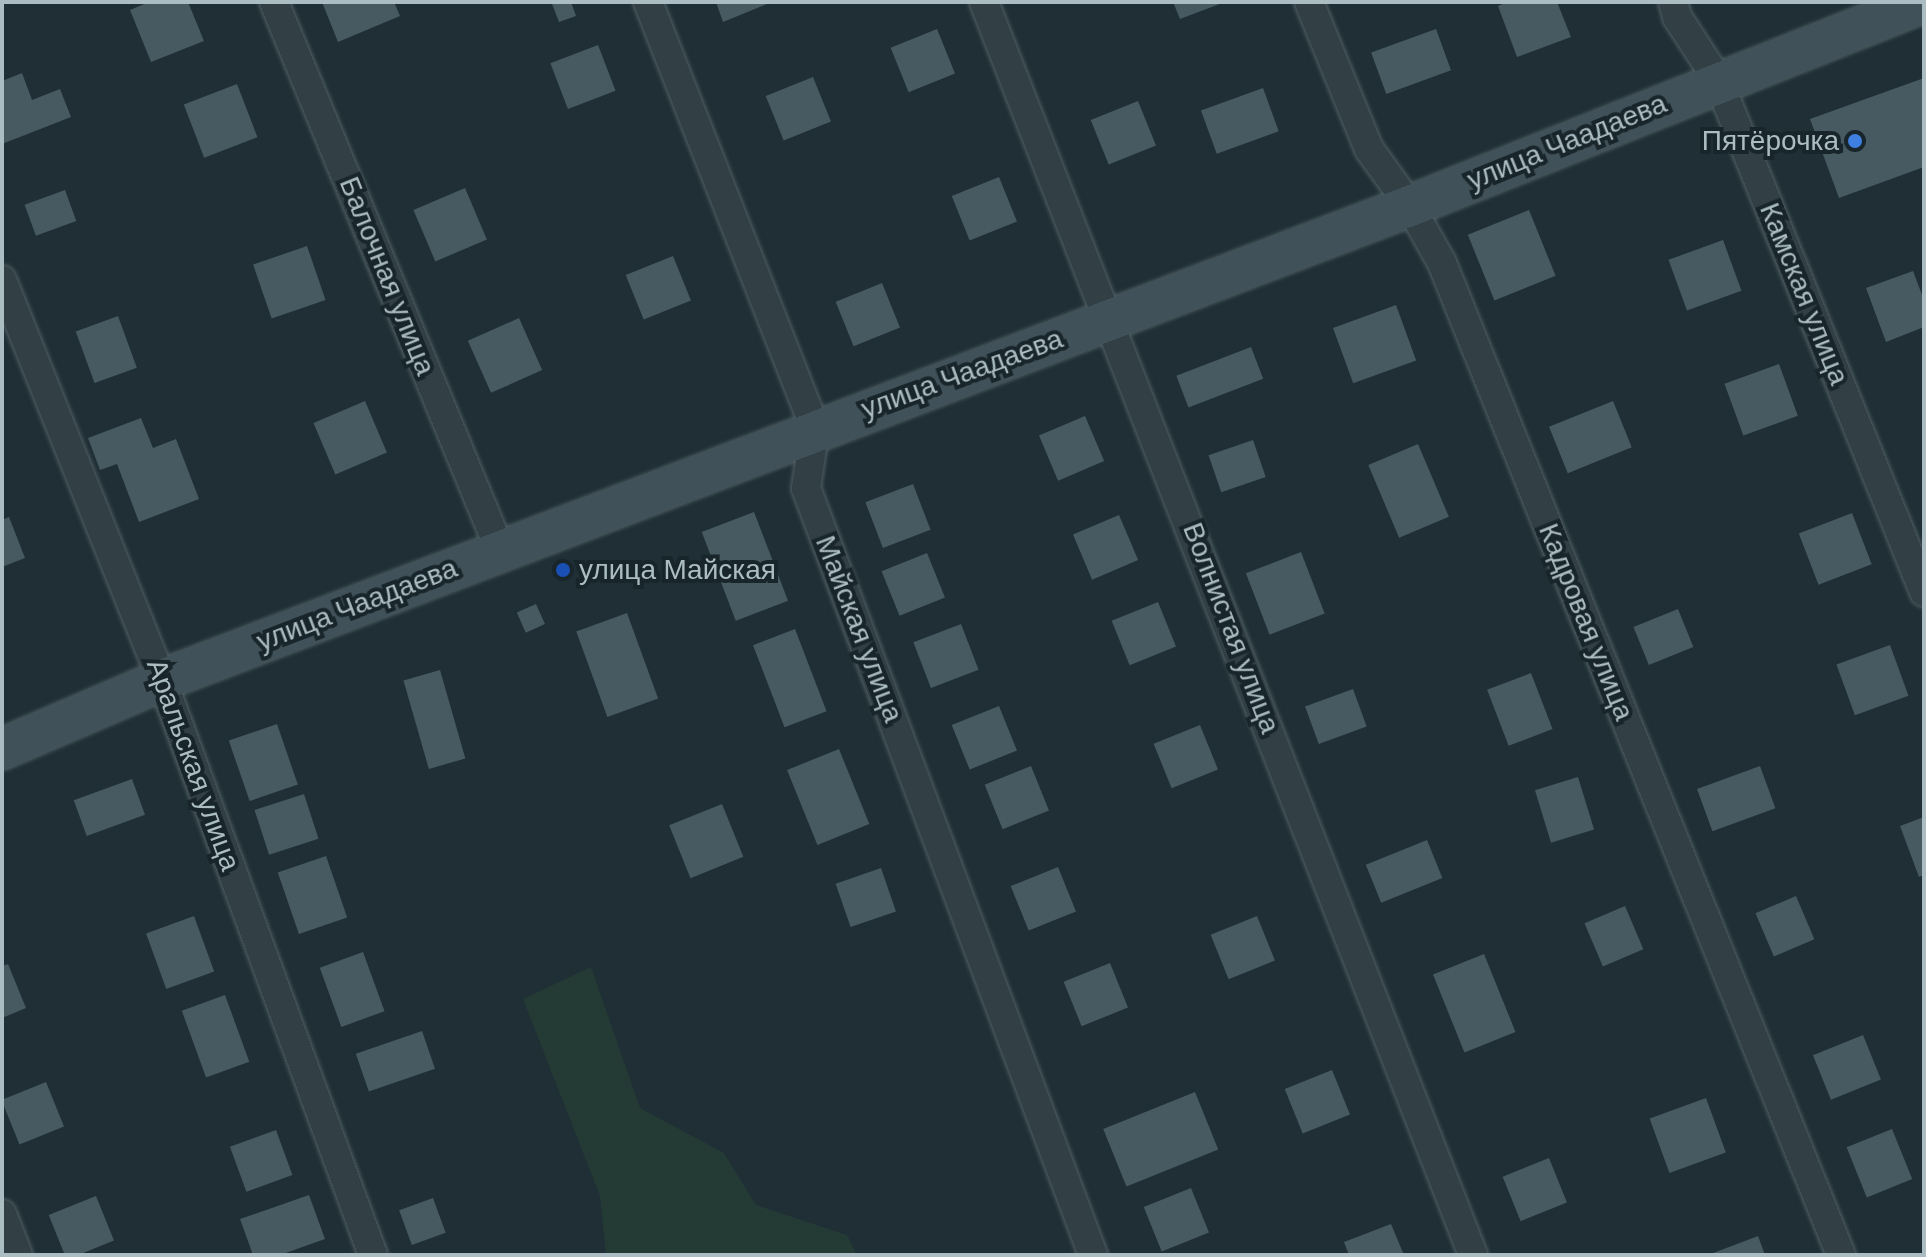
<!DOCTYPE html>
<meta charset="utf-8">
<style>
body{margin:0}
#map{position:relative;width:1926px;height:1257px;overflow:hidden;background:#1f2f35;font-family:"DM Sans",sans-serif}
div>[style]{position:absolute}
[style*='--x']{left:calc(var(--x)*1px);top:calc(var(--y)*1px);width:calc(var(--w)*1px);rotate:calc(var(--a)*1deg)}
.green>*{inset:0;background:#243b35}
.building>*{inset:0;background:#475a61;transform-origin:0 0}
.roads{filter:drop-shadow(0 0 2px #505e64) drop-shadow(0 0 2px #505e64)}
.street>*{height:28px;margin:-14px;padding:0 14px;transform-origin:14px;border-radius:14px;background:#324046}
.secondary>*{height:40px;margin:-20px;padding:0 20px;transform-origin:20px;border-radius:20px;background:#415159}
.dots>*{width:22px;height:22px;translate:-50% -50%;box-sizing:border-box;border:4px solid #18252a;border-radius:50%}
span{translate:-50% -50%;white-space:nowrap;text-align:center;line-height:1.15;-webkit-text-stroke:8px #18252a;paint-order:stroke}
.poi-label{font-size:28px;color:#acbcc3}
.right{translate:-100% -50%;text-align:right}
.left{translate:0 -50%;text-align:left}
.street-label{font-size:28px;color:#acbcc3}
.frame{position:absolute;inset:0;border:4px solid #acbcc3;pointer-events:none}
</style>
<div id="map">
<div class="green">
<div style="clip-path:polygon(591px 967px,640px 1108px,724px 1153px,756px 1205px,847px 1235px,857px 1255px,606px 1255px,600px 1196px,523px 999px)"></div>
</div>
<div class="building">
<div style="clip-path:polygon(149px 2px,188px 2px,204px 41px,151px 62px,130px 10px)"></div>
<div style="clip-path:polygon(322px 2px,394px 2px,400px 16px,338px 42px)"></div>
<div style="clip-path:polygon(571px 2px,576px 16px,559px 22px,552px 4px)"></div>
<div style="clip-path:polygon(716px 2px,772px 2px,723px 22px)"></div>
<div style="clip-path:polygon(1173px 2px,1225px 2px,1180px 19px)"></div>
<div style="clip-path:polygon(1507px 2px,1557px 2px,1571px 37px,1517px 57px,1498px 6px)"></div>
<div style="left:937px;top:29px;width:48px;height:50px;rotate:68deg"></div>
<div style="left:1436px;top:29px;width:44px;height:69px;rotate:70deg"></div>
<div style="left:598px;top:45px;width:49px;height:51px;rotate:69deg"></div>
<div style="clip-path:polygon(22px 73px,32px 100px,60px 89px,71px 117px,2px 144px,2px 81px)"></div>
<div style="left:813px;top:77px;width:48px;height:51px;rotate:68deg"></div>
<div style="clip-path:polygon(1924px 78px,1924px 167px,1839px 198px,1810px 119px)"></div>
<div style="left:237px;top:84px;width:57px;height:57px;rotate:69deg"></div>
<div style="left:1263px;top:88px;width:46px;height:66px;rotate:70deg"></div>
<div style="left:1138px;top:101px;width:48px;height:51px;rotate:68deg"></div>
<div style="left:999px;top:177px;width:48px;height:51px;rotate:68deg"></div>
<div style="left:465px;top:188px;width:56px;height:56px;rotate:67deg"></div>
<div style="left:65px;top:190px;width:33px;height:43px;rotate:70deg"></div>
<div style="left:1529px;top:210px;width:71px;height:66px;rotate:68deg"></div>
<div style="left:1723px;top:240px;width:54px;height:58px;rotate:70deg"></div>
<div style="left:307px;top:246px;width:57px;height:57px;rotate:71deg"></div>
<div style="left:673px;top:256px;width:48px;height:51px;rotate:68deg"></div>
<div style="clip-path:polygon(1913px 271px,1924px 300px,1924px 327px,1886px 342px,1866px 288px)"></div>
<div style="left:882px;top:283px;width:48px;height:50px;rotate:68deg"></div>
<div style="left:1396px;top:305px;width:59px;height:67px;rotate:70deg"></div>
<div style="left:118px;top:316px;width:55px;height:45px;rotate:70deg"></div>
<div style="left:519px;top:318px;width:57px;height:56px;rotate:66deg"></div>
<div style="left:1251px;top:347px;width:34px;height:80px;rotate:69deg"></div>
<div style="left:1779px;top:364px;width:55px;height:58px;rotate:70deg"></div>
<div style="left:365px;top:401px;width:56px;height:56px;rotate:67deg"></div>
<div style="left:1613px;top:401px;width:50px;height:69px;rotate:68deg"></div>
<div style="left:1085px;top:416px;width:49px;height:50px;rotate:67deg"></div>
<div style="clip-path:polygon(141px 418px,153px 448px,176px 439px,199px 499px,139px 522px,117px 464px,100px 470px,88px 438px)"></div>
<div style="left:1253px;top:440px;width:39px;height:47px;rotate:71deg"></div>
<div style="left:1418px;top:444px;width:79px;height:54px;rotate:67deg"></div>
<div style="left:913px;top:484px;width:49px;height:51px;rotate:69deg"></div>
<div style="left:754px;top:512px;width:95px;height:56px;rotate:69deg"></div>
<div style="left:1852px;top:513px;width:55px;height:57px;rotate:69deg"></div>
<div style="left:1119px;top:515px;width:49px;height:50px;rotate:67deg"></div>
<div style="clip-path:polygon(9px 517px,25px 558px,2px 567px,2px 520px)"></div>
<div style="left:1301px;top:552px;width:66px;height:59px;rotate:69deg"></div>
<div style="left:927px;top:553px;width:48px;height:49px;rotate:68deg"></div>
<div style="left:1158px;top:602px;width:48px;height:50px;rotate:68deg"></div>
<div style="left:536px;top:604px;width:22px;height:21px;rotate:66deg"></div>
<div style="left:1678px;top:609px;width:41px;height:48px;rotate:68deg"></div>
<div style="left:627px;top:613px;width:91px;height:54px;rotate:70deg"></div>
<div style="left:961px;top:624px;width:49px;height:51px;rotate:69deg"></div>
<div style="left:795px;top:629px;width:88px;height:45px;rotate:69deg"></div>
<div style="left:1890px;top:645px;width:54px;height:57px;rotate:70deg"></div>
<div style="left:440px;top:670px;width:92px;height:38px;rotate:74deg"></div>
<div style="left:1531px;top:673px;width:60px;height:47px;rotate:69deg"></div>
<div style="left:1353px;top:689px;width:40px;height:51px;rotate:70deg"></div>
<div style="left:999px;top:706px;width:48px;height:51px;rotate:68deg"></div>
<div style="left:277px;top:724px;width:64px;height:51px;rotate:71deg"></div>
<div style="left:1200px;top:725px;width:48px;height:50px;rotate:68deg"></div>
<div style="left:839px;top:749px;width:81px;height:56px;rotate:68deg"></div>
<div style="left:1031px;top:766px;width:48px;height:50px;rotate:68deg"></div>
<div style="left:1760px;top:766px;width:45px;height:67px;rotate:70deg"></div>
<div style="left:1578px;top:777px;width:55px;height:45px;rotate:73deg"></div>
<div style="left:132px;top:779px;width:38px;height:62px;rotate:70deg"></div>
<div style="left:304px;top:794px;width:47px;height:52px;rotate:72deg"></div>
<div style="left:722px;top:804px;width:57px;height:57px;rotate:68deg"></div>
<div style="clip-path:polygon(1924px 817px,1924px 875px,1919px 877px,1900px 826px)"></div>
<div style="left:1427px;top:840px;width:41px;height:66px;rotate:68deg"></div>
<div style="left:326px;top:856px;width:65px;height:51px;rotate:71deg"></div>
<div style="left:1058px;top:867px;width:48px;height:51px;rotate:68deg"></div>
<div style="left:881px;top:868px;width:46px;height:48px;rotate:71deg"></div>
<div style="left:1796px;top:896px;width:47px;height:44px;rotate:67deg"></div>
<div style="left:1625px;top:906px;width:47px;height:44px;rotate:67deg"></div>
<div style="left:194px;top:916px;width:59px;height:51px;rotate:70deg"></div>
<div style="left:1257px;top:916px;width:48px;height:50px;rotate:68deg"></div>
<div style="left:363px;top:952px;width:63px;height:46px;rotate:70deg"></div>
<div style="left:1484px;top:954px;width:84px;height:55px;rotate:68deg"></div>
<div style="left:1110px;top:963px;width:48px;height:50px;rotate:68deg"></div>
<div style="clip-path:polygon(8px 964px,26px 1008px,2px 1018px,2px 966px)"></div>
<div style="left:225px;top:995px;width:71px;height:46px;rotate:70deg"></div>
<div style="left:422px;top:1031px;width:40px;height:70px;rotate:71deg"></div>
<div style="left:1863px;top:1035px;width:48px;height:54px;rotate:68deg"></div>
<div style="left:1332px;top:1070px;width:48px;height:51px;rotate:68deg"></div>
<div style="left:46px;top:1082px;width:48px;height:48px;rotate:68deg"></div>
<div style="left:1195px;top:1092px;width:62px;height:99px;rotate:68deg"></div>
<div style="left:1706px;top:1098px;width:58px;height:60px;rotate:70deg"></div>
<div style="left:1892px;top:1129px;width:54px;height:49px;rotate:68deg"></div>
<div style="left:276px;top:1130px;width:48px;height:49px;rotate:70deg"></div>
<div style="left:1549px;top:1158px;width:48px;height:50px;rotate:68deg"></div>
<div style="left:1191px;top:1188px;width:48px;height:51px;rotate:68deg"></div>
<div style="clip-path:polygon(309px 1195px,325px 1239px,280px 1255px,253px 1255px,240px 1219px)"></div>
<div style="left:96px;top:1196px;width:48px;height:51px;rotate:68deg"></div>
<div style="left:433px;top:1198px;width:37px;height:36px;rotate:70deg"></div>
<div style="clip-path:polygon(1391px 1224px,1404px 1255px,1349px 1255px,1344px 1242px)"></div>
<div style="clip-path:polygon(1758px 1236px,1765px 1255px,1708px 1255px)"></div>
</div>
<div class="roads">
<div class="street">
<div style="--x:274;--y:2;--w:593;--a:67.59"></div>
<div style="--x:648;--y:2;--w:458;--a:68.6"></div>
<div style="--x:815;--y:428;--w:61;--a:98.5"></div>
<div style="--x:806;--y:488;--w:819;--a:69.48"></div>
<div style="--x:984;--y:2;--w:1345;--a:68.68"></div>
<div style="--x:1309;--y:2;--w:159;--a:67.8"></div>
<div style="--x:1369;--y:149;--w:70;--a:54.3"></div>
<div style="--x:1410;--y:206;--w:65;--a:60.7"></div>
<div style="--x:1442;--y:263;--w:1069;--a:68.09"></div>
<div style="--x:1673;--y:2;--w:16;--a:75"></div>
<div style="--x:1677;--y:17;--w:75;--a:56.9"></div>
<div style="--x:1718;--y:80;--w:552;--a:68.08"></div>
<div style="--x:2;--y:280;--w:431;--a:68.2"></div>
<div style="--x:162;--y:680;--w:612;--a:69.85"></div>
<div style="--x:2;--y:1214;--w:44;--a:68.7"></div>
</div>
<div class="secondary">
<div style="--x:2;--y:749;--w:174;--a:-23.3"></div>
<div style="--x:162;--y:680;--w:1335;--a:-20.8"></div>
<div style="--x:1410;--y:206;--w:553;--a:-21.65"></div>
</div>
</div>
<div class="dots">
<div style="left:1855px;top:141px;background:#3f7fe0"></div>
<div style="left:563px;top:570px;background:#1a4fb4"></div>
</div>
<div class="poi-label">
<span class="right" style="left:1839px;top:141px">Пятёрочка</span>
<span class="left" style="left:579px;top:570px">улица Майская</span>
</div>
<div class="street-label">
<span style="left:1567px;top:142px;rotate:-22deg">улица Чаадаева</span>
<span style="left:387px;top:276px;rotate:68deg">Балочная улица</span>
<span style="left:1804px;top:294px;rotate:68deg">Камская улица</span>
<span style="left:962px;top:374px;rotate:-20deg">улица Чаадаева</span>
<span style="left:357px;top:605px;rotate:-21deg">улица Чаадаева</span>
<span style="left:1586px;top:622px;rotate:68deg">Кадровая улица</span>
<span style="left:1231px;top:628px;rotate:69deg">Волнистая улица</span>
<span style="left:859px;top:629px;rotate:69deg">Майская улица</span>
<span style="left:193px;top:765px;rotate:70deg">Аральская улица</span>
</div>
<div class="frame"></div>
</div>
